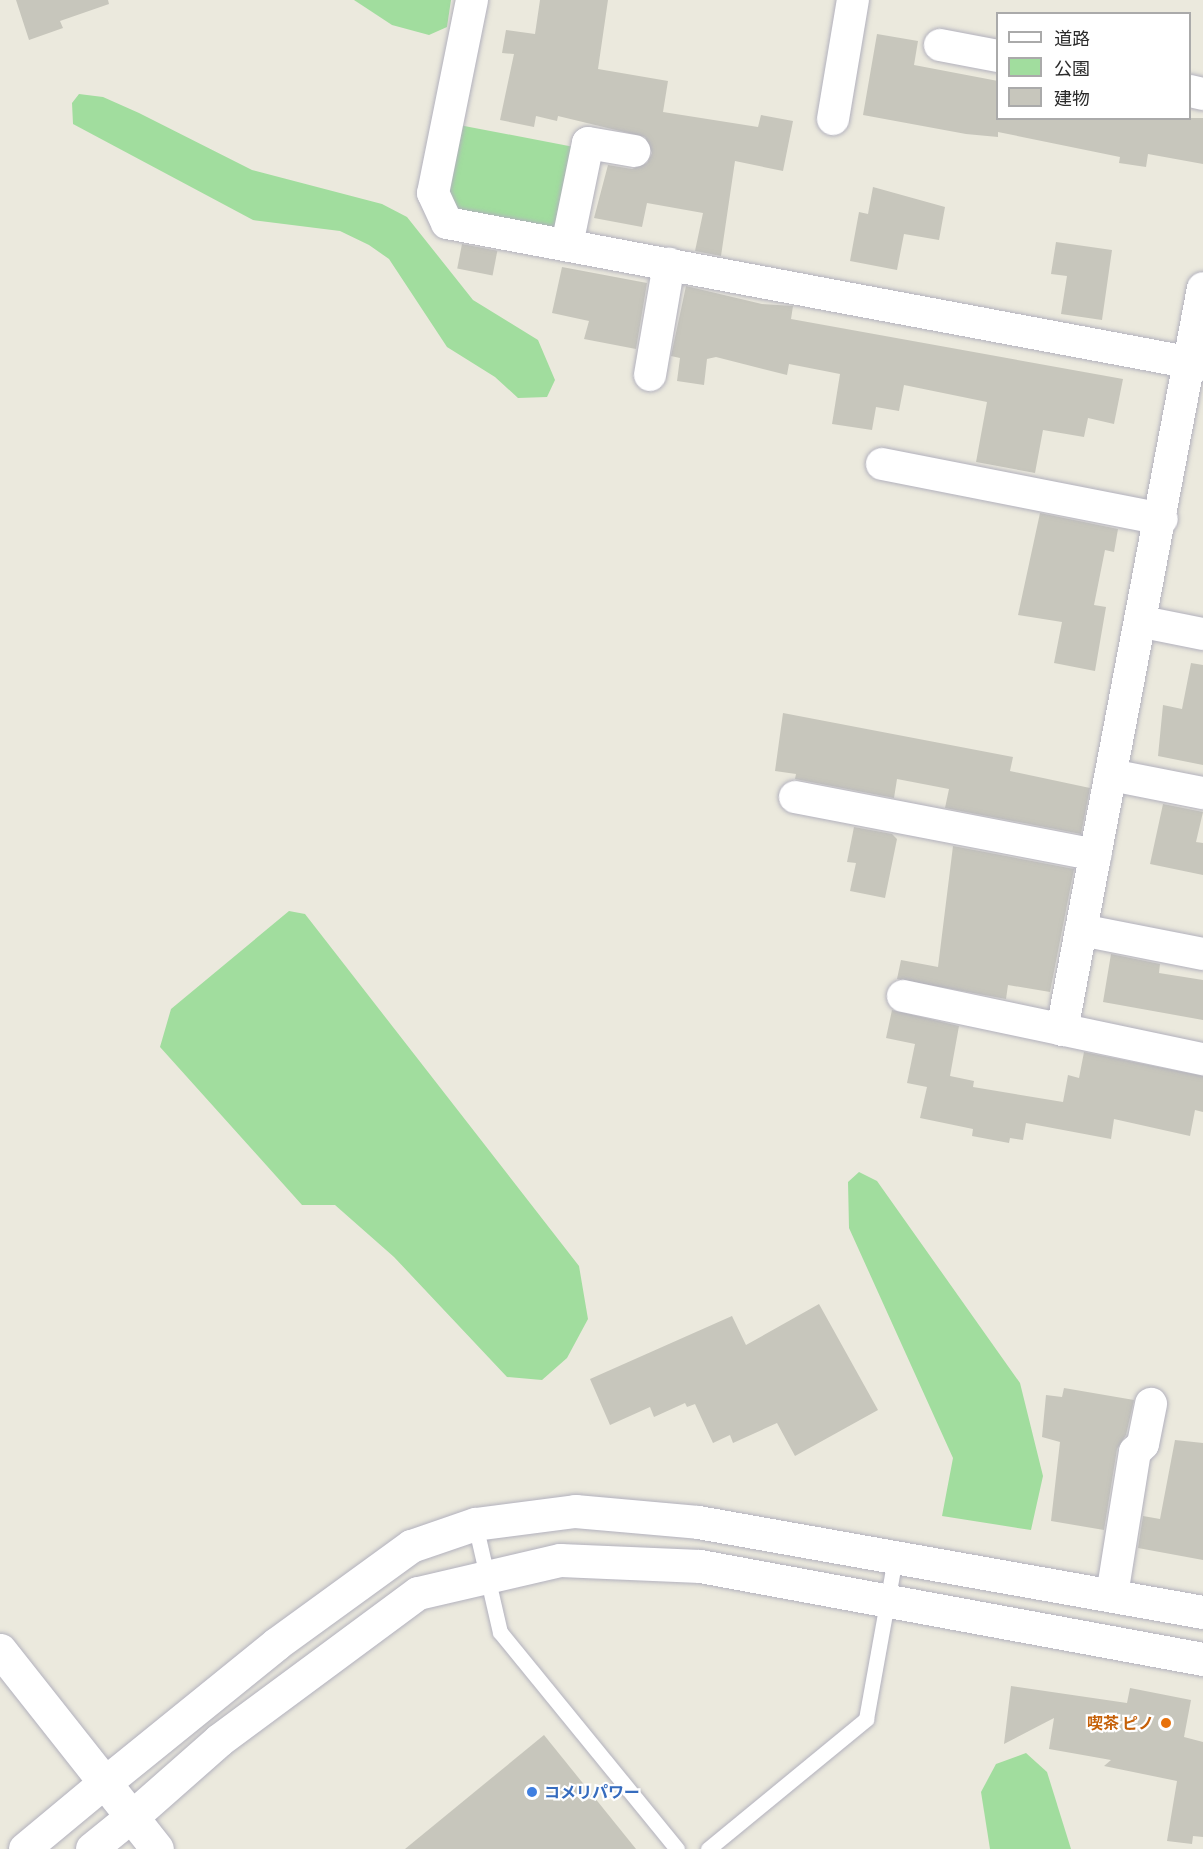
<!DOCTYPE html>
<meta charset="utf-8">
<style>
body{margin:0}
#map{position:relative;width:1203px;height:1849px;overflow:hidden;background:#ebe9dd;font-family:Commissioner,"Noto Sans JP",sans-serif}
div>[style]{position:absolute}
[style*='--x']{left:calc(var(--x)*1px);top:calc(var(--y)*1px);width:calc(var(--w)*1px);rotate:calc(var(--a)*1deg)}
.green>*{inset:0;background:#a1dd9e}
.building>*{inset:0;background:#c7c6bc;transform-origin:0 0}
.roads{filter:drop-shadow(0 0 2px #b2b1bd) drop-shadow(0 0 2px #b2b1bd)}
.lane>*{height:15px;margin:-7.5px;padding:0 7.5px;transform-origin:7.5px;border-radius:7.5px;background:#fff}
.street>*{height:32px;margin:-16px;padding:0 16px;transform-origin:16px;border-radius:16px;background:#fff}
.secondary>*{height:33px;margin:-16.5px;padding:0 16.5px;transform-origin:16.5px;border-radius:16.5px;background:#fff}
.dots>*{width:16px;height:16px;translate:-50% -50%;box-sizing:border-box;border:3px solid #fff;border-radius:50%}
span{translate:-50% -50%;white-space:nowrap;text-align:center;line-height:1.15;-webkit-text-stroke:4.5px #fff;paint-order:stroke}
.food-label{font-size:16px;color:#c56008;font-weight:700}
.right{translate:-100% -50%;text-align:right}
.shop-label{font-size:16px;color:#366cbe;font-weight:700}
.left{translate:0 -50%;text-align:left}
.legend{position:absolute;left:996px;top:12px;width:195px;height:108px;box-sizing:border-box;background:#fff;border:2px solid #aaa;margin:0;padding:8px 10px;list-style:none;font-size:18px;color:#2a2a2a}
.legend li{display:flex;align-items:center;gap:12px;height:30px}
.legend b{width:30px;border:2px solid #aaa}
</style>
<div id="map">
<div class="green">
<div style="clip-path:polygon(354px 0,451px 0,447px 27px,429px 35px,392px 25px)"></div>
<div style="clip-path:polygon(79px 94px,103px 97px,139px 113px,252px 170px,382px 204px,407px 217px,473px 300px,538px 340px,555px 380px,547px 397px,518px 398px,495px 377px,447px 347px,389px 259px,369px 245px,340px 231px,253px 220px,73px 124px,72px 103px)"></div>
<div style="clip-path:polygon(459px 125px,574px 147px,558px 237px,457px 216px,448px 190px)"></div>
<div style="clip-path:polygon(289px 911px,305px 914px,579px 1266px,588px 1319px,567px 1358px,542px 1380px,507px 1377px,394px 1257px,335px 1205px,302px 1205px,160px 1047px,171px 1009px)"></div>
<div style="clip-path:polygon(859px 1172px,877px 1181px,1020px 1383px,1043px 1476px,1031px 1530px,942px 1516px,953px 1458px,849px 1228px,848px 1182px)"></div>
<div style="clip-path:polygon(1026px 1753px,1047px 1772px,1071px 1849px,990px 1849px,981px 1792px,996px 1764px)"></div>
</div>
<div class="building">
<div style="clip-path:polygon(16px 0,108px 0,109px 4px,60px 21px,63px 28px,29px 40px)"></div>
<div style="clip-path:polygon(540px 0,608px 0,598px 69px,668px 81px,663px 112px,758px 127px,761px 115px,793px 121px,783px 171px,735px 161px,721px 256px,695px 251px,703px 213px,647px 203px,642px 227px,594px 218px,608px 165px,632px 169px,647px 163px,652px 153px,645px 137px,558px 116px,557px 121px,536px 116px,534px 127px,500px 120px,514px 54px,502px 53px,506px 30px,535px 34px)"></div>
<div style="clip-path:polygon(877px 34px,918px 41px,914px 65px,998px 81px,998px 118px,1203px 118px,1203px 164px,1148px 154px,1146px 167px,1119px 163px,1120px 157px,998px 132px,998px 137px,966px 134px,863px 115px)"></div>
<div style="clip-path:polygon(873px 187px,945px 207px,939px 240px,904px 234px,897px 270px,850px 261px,859px 212px,868px 214px)"></div>
<div style="clip-path:polygon(1056px 242px,1112px 250px,1102px 320px,1061px 314px,1067px 276px,1051px 274px)"></div>
<div style="left:462px;top:244px;width:36px;height:25px;rotate:11deg"></div>
<div style="clip-path:polygon(562px 267px,647px 283px,636px 349px,584px 339px,589px 321px,552px 313px)"></div>
<div style="clip-path:polygon(686px 286px,762px 304px,793px 306px,791px 319px,1123px 379px,1114px 424px,1088px 418px,1084px 437px,1043px 430px,1035px 473px,976px 462px,987px 402px,904px 385px,899px 411px,876px 407px,872px 430px,832px 424px,840px 374px,789px 364px,787px 375px,716px 357px,707px 359px,704px 385px,677px 381px,680px 358px,671px 356px)"></div>
<div style="clip-path:polygon(1040px 513px,1118px 529px,1114px 552px,1105px 550px,1094px 605px,1106px 607px,1095px 671px,1054px 663px,1062px 622px,1018px 615px)"></div>
<div style="clip-path:polygon(1191px 663px,1203px 665px,1203px 765px,1158px 756px,1163px 705px,1182px 709px)"></div>
<div style="clip-path:polygon(783px 713px,1013px 757px,1010px 771px,1090px 788px,1081px 834px,945px 808px,949px 789px,897px 779px,894px 798px,795px 779px,796px 774px,775px 771px)"></div>
<div style="clip-path:polygon(1163px 804px,1203px 812px,1196px 842px,1203px 843px,1203px 875px,1150px 864px)"></div>
<div style="clip-path:polygon(854px 827px,892px 834px,897px 839px,885px 898px,850px 891px,856px 863px,847px 862px)"></div>
<div style="clip-path:polygon(953px 846px,1074px 869px,1050px 992px,1008px 985px,1006px 999px,897px 979px,901px 960px,938px 967px)"></div>
<div style="clip-path:polygon(1111px 954px,1160px 964px,1159px 973px,1203px 980px,1203px 1020px,1103px 1002px)"></div>
<div style="clip-path:polygon(892px 1010px,959px 1026px,950px 1076px,974px 1081px,973px 1087px,1063px 1102px,1068px 1075px,1079px 1078px,1084px 1052px,1203px 1076px,1203px 1112px,1195px 1110px,1190px 1136px,1114px 1119px,1111px 1139px,1026px 1123px,1023px 1140px,1010px 1138px,1009px 1143px,972px 1136px,973px 1129px,920px 1118px,927px 1087px,907px 1083px,915px 1044px,886px 1038px)"></div>
<div style="clip-path:polygon(819px 1304px,878px 1410px,795px 1456px,777px 1423px,733px 1443px,730px 1435px,713px 1443px,695px 1404px,687px 1407px,685px 1403px,654px 1417px,650px 1407px,610px 1425px,590px 1379px,732px 1316px,746px 1345px)"></div>
<div style="clip-path:polygon(1064px 1388px,1134px 1400px,1126px 1435px,1117px 1449px,1104px 1530px,1051px 1521px,1060px 1442px,1042px 1437px,1046px 1395px,1062px 1397px)"></div>
<div style="clip-path:polygon(1175px 1440px,1203px 1443px,1203px 1560px,1138px 1548px,1143px 1516px,1160px 1519px)"></div>
<div style="clip-path:polygon(1011px 1686px,1127px 1703px,1130px 1688px,1191px 1700px,1184px 1737px,1203px 1742px,1203px 1837px,1193px 1836px,1192px 1844px,1167px 1841px,1177px 1781px,1104px 1766px,1111px 1760px,1049px 1749px,1054px 1718px,1004px 1744px)"></div>
<div style="clip-path:polygon(544px 1735px,636px 1849px,405px 1849px)"></div>
</div>
<div class="roads">
<div class="lane">
<div style="--x:475;--y:1524;--w:111;--a:77"></div>
<div style="--x:500;--y:1632;--w:280;--a:50.8"></div>
<div style="--x:708;--y:1849;--w:205;--a:-39.4"></div>
<div style="--x:866;--y:1719;--w:164;--a:-79.8"></div>
</div>
<div class="street">
<div style="--x:472;--y:0;--w:197;--a:101.4"></div>
<div style="--x:433;--y:193;--w:33;--a:65"></div>
<div style="--x:447;--y:223;--w:769;--a:10.64"></div>
<div style="--x:940;--y:45;--w:59;--a:10.7"></div>
<div style="--x:1190;--y:91;--w:13;--a:13"></div>
<div style="--x:833;--y:119;--w:121;--a:-80.5"></div>
<div style="--x:567;--y:245;--w:104;--a:-78.4"></div>
<div style="--x:588;--y:143;--w:47;--a:9.9"></div>
<div style="--x:650;--y:375;--w:113;--a:-80.3"></div>
<div style="--x:882;--y:464;--w:285;--a:11.1"></div>
<div style="--x:1143;--y:622;--w:61;--a:11.3"></div>
<div style="--x:1111;--y:775;--w:94;--a:11.1"></div>
<div style="--x:795;--y:797;--w:306;--a:10.9"></div>
<div style="--x:1081;--y:930;--w:124;--a:11.1"></div>
<div style="--x:903;--y:996;--w:307;--a:11.9"></div>
<div style="--x:1062;--y:1030;--w:755;--a:-79.24"></div>
<div style="--x:1112;--y:1595;--w:145;--a:-80.9"></div>
<div style="--x:1135;--y:1452;--w:11;--a:-45"></div>
<div style="--x:1143;--y:1444;--w:41;--a:-78.7"></div>
<div style="--x:25;--y:1849;--w:107;--a:-39.7"></div>
<div style="--x:92;--y:1849;--w:54;--a:-39"></div>
</div>
<div class="secondary">
<div style="--x:0;--y:1650;--w:253;--a:51.7"></div>
<div style="--x:107;--y:1781;--w:218;--a:-39"></div>
<div style="--x:276;--y:1644;--w:167;--a:-36"></div>
<div style="--x:411;--y:1546;--w:68;--a:-19"></div>
<div style="--x:475;--y:1524;--w:101;--a:-7.4"></div>
<div style="--x:575;--y:1511;--w:123;--a:5.1"></div>
<div style="--x:698;--y:1522;--w:513;--a:10.11"></div>
<div style="--x:134;--y:1815;--w:113;--a:-41.4"></div>
<div style="--x:219;--y:1740;--w:247;--a:-36.5"></div>
<div style="--x:418;--y:1593;--w:146;--a:-13.1"></div>
<div style="--x:560;--y:1560;--w:140;--a:2.5"></div>
<div style="--x:700;--y:1566;--w:512;--a:10.48"></div>
</div>
</div>
<div class="dots">
<div style="left:1166px;top:1723px;background:#e8710a"></div>
<div style="left:532px;top:1792px;background:#3f7fe0"></div>
</div>
<div class="food-label">
<span class="right" style="left:1154px;top:1723px">喫茶 ピノ</span>
</div>
<div class="shop-label">
<span class="left" style="left:544px;top:1792px">コメリパワー</span>
</div>
<ul class="legend">
<li><b style="height:8px;background:#fff"></b>道路</li>
<li><b style="height:16px;background:#a1dd9e"></b>公園</li>
<li><b style="height:16px;background:#c7c6bc"></b>建物</li>
</ul>
</div>
